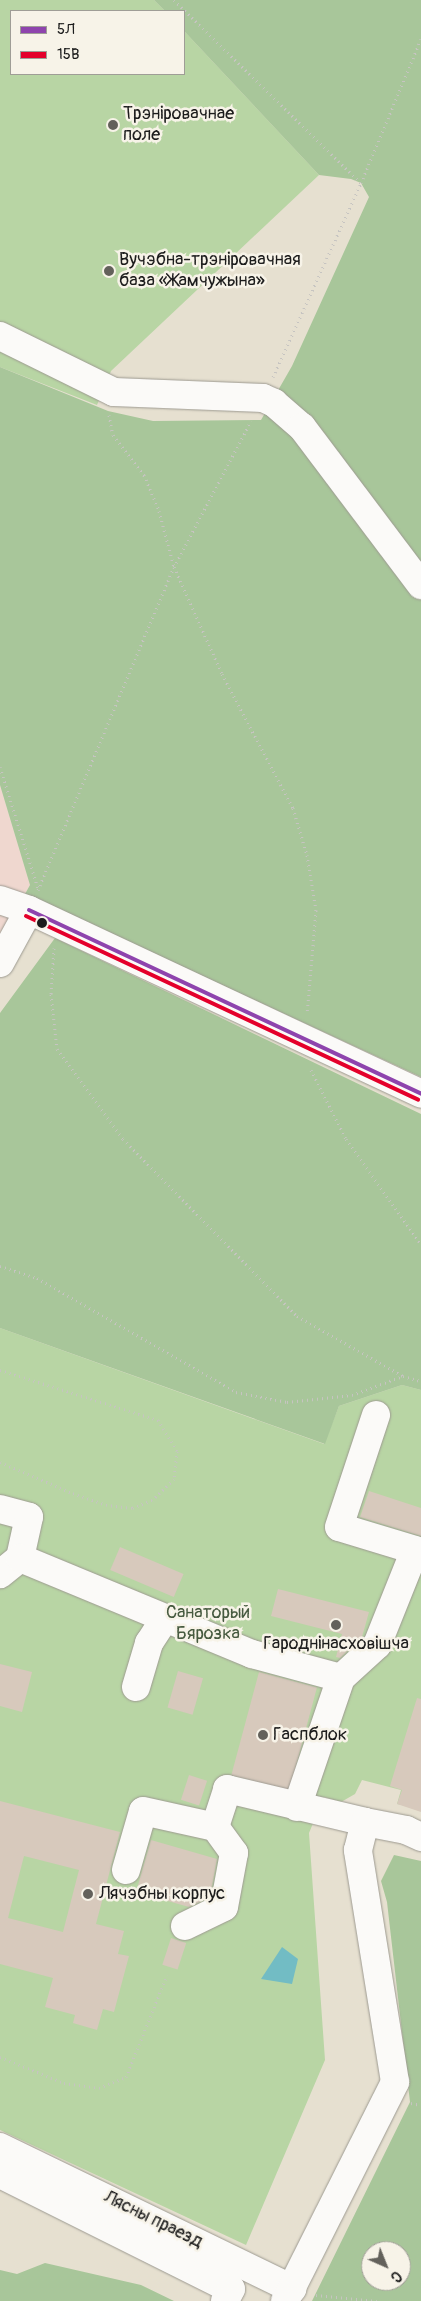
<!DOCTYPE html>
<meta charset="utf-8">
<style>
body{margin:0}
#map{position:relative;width:421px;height:2301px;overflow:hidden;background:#e6e0d0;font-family:Pangolin,sans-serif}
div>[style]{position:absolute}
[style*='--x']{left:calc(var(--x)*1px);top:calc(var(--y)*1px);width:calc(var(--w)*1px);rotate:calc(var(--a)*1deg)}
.built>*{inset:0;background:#efd7cf}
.green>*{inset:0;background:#b8d5a4}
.forest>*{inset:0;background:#a8c69a}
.water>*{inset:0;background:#72bcc4}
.building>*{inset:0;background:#d7c9bc;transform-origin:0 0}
.path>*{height:3px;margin-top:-1.5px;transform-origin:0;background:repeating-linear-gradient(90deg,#c6c4c1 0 1px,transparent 0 5px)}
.roads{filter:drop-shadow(0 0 1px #9d9a91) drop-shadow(0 0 1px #9d9a91)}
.minor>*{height:28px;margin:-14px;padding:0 14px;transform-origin:14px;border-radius:14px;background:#fbfaf8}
.bus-1>*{height:4px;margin:-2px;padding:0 2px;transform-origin:2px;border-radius:2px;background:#8e44ad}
.bus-2>*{height:4px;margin:-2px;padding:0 2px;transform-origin:2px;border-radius:2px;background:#e4002b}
.dots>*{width:14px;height:14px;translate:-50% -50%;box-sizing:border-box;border:2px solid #f7f3e8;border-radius:50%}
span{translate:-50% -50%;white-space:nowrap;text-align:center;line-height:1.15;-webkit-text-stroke:5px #f7f3e8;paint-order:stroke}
.poi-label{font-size:18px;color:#1c1c1c}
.left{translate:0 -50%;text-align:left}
.park-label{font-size:18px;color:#465a3f}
.street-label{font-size:18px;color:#1c1c1c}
.legend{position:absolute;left:10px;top:10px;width:175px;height:65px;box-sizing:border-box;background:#f7f3e8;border:1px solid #9f9d96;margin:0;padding:6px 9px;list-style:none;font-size:15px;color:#1c1c1c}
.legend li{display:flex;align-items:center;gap:10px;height:25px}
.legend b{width:25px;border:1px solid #9f9d96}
.north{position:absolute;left:361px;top:2241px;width:50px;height:50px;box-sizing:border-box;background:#f7f3e8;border:1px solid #9f9d96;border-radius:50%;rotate:136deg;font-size:14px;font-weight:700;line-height:20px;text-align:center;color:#1c1c1c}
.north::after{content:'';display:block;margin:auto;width:18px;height:22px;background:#63615b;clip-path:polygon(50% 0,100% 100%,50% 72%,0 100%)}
</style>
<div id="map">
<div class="built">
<div style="clip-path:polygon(0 785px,30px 885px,0 937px)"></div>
</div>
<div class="green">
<div style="clip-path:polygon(0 0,154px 0,165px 11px,11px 11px,11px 74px,184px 74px,184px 31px,319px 175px,111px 371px,97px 405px,0 367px)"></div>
<div style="clip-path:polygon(0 1328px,324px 1444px,339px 1406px,402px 1385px,421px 1390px,421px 1809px,397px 1804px,401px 1790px,362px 1780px,355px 1794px,341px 1802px,324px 1797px,309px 1833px,325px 2060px,246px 2245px,0 2130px)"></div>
</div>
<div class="forest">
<div style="clip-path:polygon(154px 0,421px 0,421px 1077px,25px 894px,30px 885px,0 785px,0 367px,108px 411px,153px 421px,261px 420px,292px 366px,369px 197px,361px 183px,351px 179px,319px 175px,184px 31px,184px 11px,165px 11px)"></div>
<div style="clip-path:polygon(55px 938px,421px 1114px,421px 1390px,402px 1385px,339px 1406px,325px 1444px,0 1328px,0 1013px)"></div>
<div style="clip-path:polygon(evenodd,394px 1855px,421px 1861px,421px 2301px,312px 2301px,410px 2102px,387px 1902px,381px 1881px,394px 1855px,371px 2251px,401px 2251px,401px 2281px,371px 2281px,371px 2251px)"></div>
<div style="clip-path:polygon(45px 2263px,141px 2285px,174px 2301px,0 2301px,0 2270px,17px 2274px)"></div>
</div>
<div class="water">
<div style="clip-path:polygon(282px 1947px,298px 1959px,292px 1984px,261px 1979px)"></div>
</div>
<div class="building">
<div style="clip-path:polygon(369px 1491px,421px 1508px,421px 1536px,360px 1517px)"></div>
<div style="left:120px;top:1547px;width:69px;height:25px;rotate:23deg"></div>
<div style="clip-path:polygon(278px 1589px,369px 1612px,362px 1637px,340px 1658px,336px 1657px,342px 1634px,271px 1616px)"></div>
<div style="clip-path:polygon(0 1664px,32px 1672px,22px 1712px,0 1706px)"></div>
<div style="left:178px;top:1671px;width:26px;height:38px;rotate:16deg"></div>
<div style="left:259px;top:1672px;width:60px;height:107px;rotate:15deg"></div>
<div style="clip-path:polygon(417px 1698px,421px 1699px,421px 1812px,397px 1804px,402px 1790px,390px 1786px)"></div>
<div style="left:189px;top:1775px;width:19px;height:26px;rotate:18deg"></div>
<div style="clip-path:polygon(evenodd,0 1801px,120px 1832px,96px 1924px,124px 1931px,118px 1954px,129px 1956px,114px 2012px,103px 2009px,97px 2030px,73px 2023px,75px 2015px,45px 2007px,53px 1978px,0 1964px,0 1801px,24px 1856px,79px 1870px,63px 1932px,8px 1918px,24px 1856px)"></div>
<div style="clip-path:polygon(151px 1840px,217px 1859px,210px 1897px,189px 1907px,136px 1892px)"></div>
<div style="left:171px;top:1938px;width:16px;height:28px;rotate:18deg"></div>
</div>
<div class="path">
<div style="--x:174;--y:0;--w:262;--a:44.4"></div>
<div style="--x:273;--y:377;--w:213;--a:-65.6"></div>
<div style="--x:361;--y:183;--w:156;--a:-67.4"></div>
<div style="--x:109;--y:415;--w:20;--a:79"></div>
<div style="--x:113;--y:435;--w:51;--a:52.2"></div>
<div style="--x:144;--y:475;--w:39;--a:67"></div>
<div style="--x:159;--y:511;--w:58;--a:75"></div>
<div style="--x:174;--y:567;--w:117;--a:65.8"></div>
<div style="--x:222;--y:674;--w:152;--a:62.1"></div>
<div style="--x:293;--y:808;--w:49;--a:73.4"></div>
<div style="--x:307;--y:855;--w:56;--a:80.7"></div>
<div style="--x:316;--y:910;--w:104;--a:94.9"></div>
<div style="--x:0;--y:767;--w:127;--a:72.6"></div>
<div style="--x:38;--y:890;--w:350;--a:-67.2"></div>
<div style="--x:174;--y:567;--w:165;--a:-62.2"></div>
<div style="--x:54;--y:948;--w:46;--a:93.7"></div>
<div style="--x:51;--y:994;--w:55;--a:83.8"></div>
<div style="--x:57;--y:1049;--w:112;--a:53.7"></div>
<div style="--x:123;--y:1139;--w:248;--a:45.5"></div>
<div style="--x:297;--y:1316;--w:122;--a:29.5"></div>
<div style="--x:403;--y:1376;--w:19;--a:16"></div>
<div style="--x:311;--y:1070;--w:77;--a:63.1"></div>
<div style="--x:346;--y:1139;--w:129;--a:54.5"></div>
<div style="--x:0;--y:1266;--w:39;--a:18"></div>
<div style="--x:37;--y:1278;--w:229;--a:29.8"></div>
<div style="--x:236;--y:1392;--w:52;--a:11.1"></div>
<div style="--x:287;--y:1402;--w:65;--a:-6.1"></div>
<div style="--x:352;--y:1395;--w:54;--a:-20.4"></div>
<div style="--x:0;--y:1370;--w:166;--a:17.6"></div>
<div style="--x:158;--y:1420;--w:36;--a:58"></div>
<div style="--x:177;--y:1451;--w:28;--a:96"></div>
<div style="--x:174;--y:1479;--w:30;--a:136"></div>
<div style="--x:152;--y:1500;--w:22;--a:158"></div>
<div style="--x:132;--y:1508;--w:25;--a:-173"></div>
<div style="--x:107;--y:1505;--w:39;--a:-161"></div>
<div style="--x:70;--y:1492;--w:76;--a:-156.8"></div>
<div style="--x:0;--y:2057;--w:69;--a:22.1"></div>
<div style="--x:64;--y:2083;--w:35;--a:8"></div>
<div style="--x:99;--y:2088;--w:29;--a:-22"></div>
<div style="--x:126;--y:2077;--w:110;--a:-68.1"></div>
<div style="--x:411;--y:2103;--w:10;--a:11"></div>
<div style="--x:316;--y:2295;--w:61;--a:5.6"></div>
</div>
<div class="roads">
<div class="minor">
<div style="--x:0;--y:336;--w:127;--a:26.2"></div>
<div style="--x:114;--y:392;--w:149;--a:2.3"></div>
<div style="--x:263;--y:398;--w:12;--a:24"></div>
<div style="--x:274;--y:403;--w:37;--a:41"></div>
<div style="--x:302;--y:427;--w:198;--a:53"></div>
<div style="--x:0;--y:900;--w:31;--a:19"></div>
<div style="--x:29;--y:910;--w:433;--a:25.1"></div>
<div style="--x:0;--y:963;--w:60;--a:-61.3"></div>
<div style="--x:0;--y:1509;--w:30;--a:15"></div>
<div style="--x:29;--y:1517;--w:42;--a:102.4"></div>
<div style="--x:20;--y:1558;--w:26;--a:141"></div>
<div style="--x:20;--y:1558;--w:251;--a:22.5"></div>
<div style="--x:252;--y:1654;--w:92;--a:15.1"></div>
<div style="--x:136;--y:1687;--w:46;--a:-73.5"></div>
<div style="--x:149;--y:1643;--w:27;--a:-57"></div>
<div style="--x:297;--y:1807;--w:136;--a:-71.2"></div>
<div style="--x:341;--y:1678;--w:49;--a:-42.5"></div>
<div style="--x:377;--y:1645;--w:102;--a:-68.2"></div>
<div style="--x:415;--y:1550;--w:79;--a:-163.2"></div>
<div style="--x:339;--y:1527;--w:118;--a:-71.7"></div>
<div style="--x:126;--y:1870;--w:61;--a:-73.9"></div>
<div style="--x:143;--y:1811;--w:74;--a:12.5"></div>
<div style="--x:215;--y:1827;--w:40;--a:-72"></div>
<div style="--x:227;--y:1789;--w:142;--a:13.4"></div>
<div style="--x:185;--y:1926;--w:43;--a:-26"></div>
<div style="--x:224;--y:1907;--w:55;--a:-79.5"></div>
<div style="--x:234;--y:1853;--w:32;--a:-126"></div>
<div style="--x:0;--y:2147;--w:325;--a:25.9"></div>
<div style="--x:0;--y:2174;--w:258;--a:26.5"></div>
<div style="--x:231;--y:2289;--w:13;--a:117"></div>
<div style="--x:285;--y:2301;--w:245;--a:-63.3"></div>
<div style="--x:395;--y:2082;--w:235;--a:-99.1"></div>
<div style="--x:358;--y:1850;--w:29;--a:-76"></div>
<div style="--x:365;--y:1822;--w:42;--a:11"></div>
<div style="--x:406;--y:1830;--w:17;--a:25"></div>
</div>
</div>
<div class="bus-1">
<div style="--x:29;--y:910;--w:433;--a:25.1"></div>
</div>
<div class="bus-2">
<div style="--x:26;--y:916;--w:433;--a:25.1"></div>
</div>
<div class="dots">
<div style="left:113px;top:125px;background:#63615b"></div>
<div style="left:109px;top:271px;background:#63615b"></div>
<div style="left:42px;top:923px;background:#1c1c1c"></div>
<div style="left:336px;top:1625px;background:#63615b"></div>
<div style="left:263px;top:1735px;background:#63615b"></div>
<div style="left:88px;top:1894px;background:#63615b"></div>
</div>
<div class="poi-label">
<span class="left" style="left:123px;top:125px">Трэніровачнае<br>поле</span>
<span class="left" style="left:119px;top:271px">Вучэбна-трэніровачная<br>база «Жамчужына»</span>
<span style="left:336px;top:1644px">Гароднінасховішча</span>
<span class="left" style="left:273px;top:1735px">Гаспблок</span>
<span class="left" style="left:99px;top:1894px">Лячэбны корпус</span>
</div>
<div class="park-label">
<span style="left:208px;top:1624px">Санаторый<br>Бярозка</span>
</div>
<div class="street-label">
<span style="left:153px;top:2220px;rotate:26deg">Лясны праезд</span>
</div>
<ul class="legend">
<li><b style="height:6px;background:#8e44ad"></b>5Л</li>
<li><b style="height:6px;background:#e4002b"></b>15В</li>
</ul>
<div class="north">С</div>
</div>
